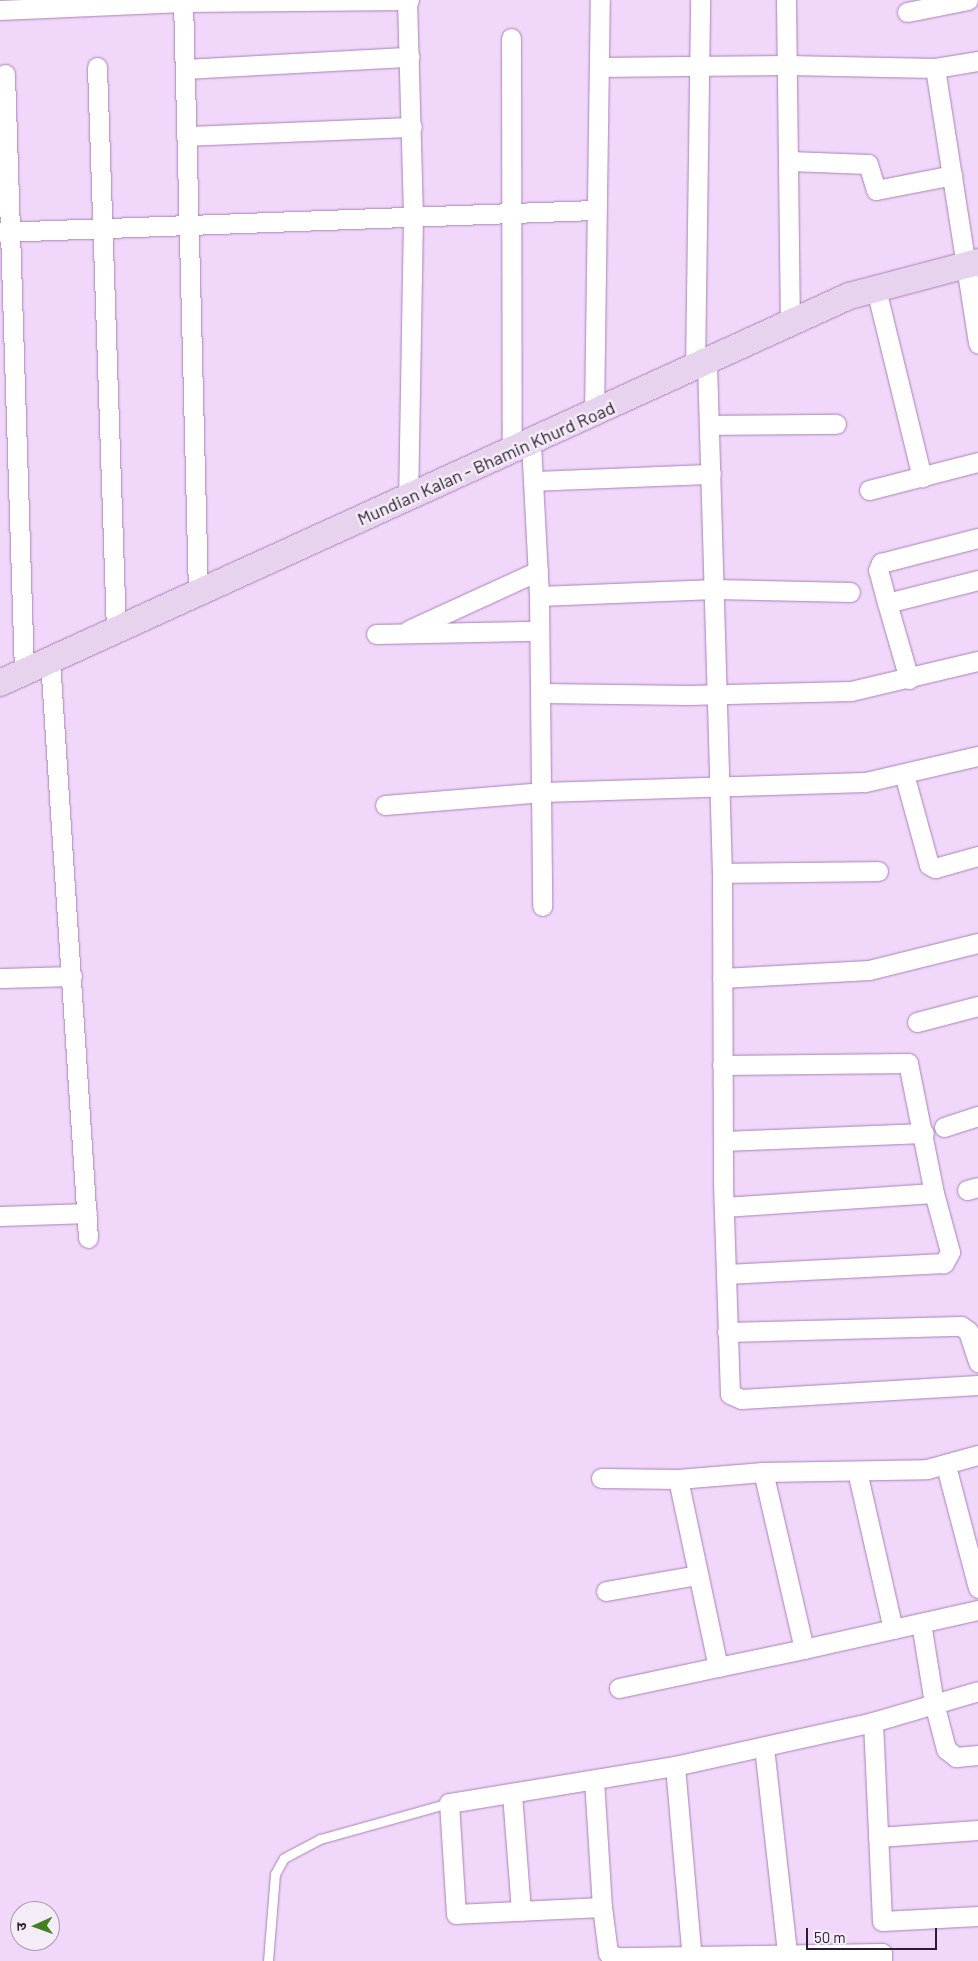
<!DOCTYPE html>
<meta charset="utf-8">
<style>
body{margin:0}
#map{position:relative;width:978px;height:1961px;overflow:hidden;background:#f1d7fa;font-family:Barlow,"Noto Sans Devanagari",sans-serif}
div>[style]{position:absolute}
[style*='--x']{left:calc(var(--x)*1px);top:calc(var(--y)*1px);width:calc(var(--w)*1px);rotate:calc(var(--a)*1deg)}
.roads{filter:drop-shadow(0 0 1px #aa81b8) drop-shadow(0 0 1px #aa81b8)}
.lane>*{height:9px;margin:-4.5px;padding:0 4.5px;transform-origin:4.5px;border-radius:4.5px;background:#fff}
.street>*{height:19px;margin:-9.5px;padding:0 9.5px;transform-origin:9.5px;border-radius:9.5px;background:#fff}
.secondary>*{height:26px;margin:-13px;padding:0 13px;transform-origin:13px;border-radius:13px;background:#e7d3ee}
span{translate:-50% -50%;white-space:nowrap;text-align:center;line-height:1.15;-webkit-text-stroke:5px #f4ecf7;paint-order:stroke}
.street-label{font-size:18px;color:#2c1c32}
.north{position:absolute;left:10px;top:1901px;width:50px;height:50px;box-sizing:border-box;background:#f4ecf7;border:1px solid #a499a8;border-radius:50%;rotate:268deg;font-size:14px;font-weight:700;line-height:20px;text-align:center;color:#2c1c32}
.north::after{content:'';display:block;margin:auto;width:18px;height:22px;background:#408122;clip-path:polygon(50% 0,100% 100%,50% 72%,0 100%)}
.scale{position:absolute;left:806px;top:1928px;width:131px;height:22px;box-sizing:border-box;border:2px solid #2c1c32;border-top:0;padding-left:6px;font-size:15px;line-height:18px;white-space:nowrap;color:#2c1c32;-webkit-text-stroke:4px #f4ecf7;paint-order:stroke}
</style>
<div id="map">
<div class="roads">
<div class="lane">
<div style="--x:268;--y:1961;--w:87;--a:-85.4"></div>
<div style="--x:275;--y:1874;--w:18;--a:-61"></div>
<div style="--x:284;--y:1858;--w:41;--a:-27.8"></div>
<div style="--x:320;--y:1839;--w:134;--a:-15.6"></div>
</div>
<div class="street">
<div style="--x:183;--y:0;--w:594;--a:88.55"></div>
<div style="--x:407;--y:0;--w:217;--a:88.4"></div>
<div style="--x:413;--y:217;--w:282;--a:91"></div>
<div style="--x:786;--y:0;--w:325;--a:89.3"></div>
<div style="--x:0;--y:10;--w:183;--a:-2.5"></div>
<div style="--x:183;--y:2;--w:226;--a:-0.5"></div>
<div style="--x:907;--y:12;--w:62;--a:-11.1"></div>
<div style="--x:511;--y:38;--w:414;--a:89.9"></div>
<div style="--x:97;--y:67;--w:564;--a:88.07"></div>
<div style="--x:599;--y:67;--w:188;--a:-0.6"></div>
<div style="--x:787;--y:65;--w:148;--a:1.2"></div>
<div style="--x:935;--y:68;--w:44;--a:-9.2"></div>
<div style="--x:935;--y:68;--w:279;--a:81.1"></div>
<div style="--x:185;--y:69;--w:225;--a:-3.1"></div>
<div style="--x:5;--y:74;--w:598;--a:88.18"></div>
<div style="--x:187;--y:136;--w:225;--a:-2.3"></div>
<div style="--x:789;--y:161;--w:79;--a:2.2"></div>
<div style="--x:868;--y:164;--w:27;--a:73"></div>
<div style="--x:876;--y:190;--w:78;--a:-11"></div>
<div style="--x:0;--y:232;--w:595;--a:-2.12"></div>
<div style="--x:876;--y:289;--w:194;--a:76.3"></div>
<div style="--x:707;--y:363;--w:510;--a:88.32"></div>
<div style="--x:722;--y:873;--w:311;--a:89.8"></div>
<div style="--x:723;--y:1184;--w:210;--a:88.1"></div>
<div style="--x:730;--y:1394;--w:12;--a:24"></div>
<div style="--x:741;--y:1399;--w:237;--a:-3.4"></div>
<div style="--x:695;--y:369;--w:369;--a:-89.2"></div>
<div style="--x:594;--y:415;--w:415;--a:-89.2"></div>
<div style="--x:710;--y:425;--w:126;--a:-0.5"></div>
<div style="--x:531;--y:443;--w:153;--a:87"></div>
<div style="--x:539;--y:596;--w:310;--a:89.4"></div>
<div style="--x:533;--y:481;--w:178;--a:-2.3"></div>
<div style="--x:869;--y:490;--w:113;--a:-14.4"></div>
<div style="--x:539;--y:596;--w:176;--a:-2.3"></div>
<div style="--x:715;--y:589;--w:135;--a:1.3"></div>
<div style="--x:887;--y:603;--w:34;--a:-105"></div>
<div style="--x:878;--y:570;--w:8;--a:-67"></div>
<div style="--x:881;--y:563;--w:100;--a:-14.5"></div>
<div style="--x:409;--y:630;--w:142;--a:-24.6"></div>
<div style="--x:376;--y:634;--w:163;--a:-1.1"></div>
<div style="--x:50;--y:660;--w:579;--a:86.24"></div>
<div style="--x:909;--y:679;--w:79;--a:-106.1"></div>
<div style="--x:887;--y:603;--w:94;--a:-14.2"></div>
<div style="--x:541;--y:693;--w:147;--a:0.8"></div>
<div style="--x:688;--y:695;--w:163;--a:-1.4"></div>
<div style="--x:851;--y:691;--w:130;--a:-13.3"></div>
<div style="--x:904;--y:774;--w:94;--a:74.6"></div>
<div style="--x:929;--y:865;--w:7;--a:27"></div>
<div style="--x:935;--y:868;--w:45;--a:-15.6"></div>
<div style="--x:385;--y:805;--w:159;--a:-4.7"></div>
<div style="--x:543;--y:792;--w:322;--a:-1.8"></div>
<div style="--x:865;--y:782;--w:116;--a:-13"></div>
<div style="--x:722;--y:873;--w:156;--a:-0.7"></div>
<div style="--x:0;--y:978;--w:72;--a:-1.6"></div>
<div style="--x:722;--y:978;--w:147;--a:-3.1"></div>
<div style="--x:869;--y:970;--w:112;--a:-13.9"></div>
<div style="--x:917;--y:1022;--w:63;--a:-14.7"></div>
<div style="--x:722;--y:1065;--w:186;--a:-0.6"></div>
<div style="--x:908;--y:1063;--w:133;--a:78.7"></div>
<div style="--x:934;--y:1193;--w:61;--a:74.8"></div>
<div style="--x:950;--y:1252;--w:13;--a:119"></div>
<div style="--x:944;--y:1263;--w:218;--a:177.1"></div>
<div style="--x:944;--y:1127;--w:36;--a:-18"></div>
<div style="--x:723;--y:1141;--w:201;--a:-2.3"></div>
<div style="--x:967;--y:1190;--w:11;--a:-15"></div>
<div style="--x:724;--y:1207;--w:210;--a:-3.8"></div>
<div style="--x:0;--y:1216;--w:87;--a:-2"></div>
<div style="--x:727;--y:1332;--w:234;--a:-1.5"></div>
<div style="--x:961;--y:1326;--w:9;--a:36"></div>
<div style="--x:968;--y:1331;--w:33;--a:72"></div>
<div style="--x:946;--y:1466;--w:126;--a:75.3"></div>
<div style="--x:857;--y:1471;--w:162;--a:77.2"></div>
<div style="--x:893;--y:1629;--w:87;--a:-12.6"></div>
<div style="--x:601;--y:1478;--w:77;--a:0.7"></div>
<div style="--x:678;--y:1479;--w:85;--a:-4.7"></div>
<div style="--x:763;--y:1472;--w:164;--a:-1"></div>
<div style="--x:927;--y:1469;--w:53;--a:-15.4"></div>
<div style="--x:678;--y:1479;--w:192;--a:78"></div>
<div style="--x:718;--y:1667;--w:88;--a:-11.8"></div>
<div style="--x:804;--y:1649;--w:182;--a:-103"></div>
<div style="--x:606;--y:1591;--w:93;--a:-9.9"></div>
<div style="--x:921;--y:1623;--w:81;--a:80.8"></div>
<div style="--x:934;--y:1703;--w:48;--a:75.4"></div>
<div style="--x:946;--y:1749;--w:13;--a:39"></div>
<div style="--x:956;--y:1757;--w:22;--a:-5"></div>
<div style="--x:804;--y:1649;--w:91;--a:-12.7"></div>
<div style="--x:619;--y:1688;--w:101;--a:-12"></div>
<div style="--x:873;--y:1722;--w:199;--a:87.4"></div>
<div style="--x:882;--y:1921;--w:96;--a:-3"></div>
<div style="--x:764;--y:1747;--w:215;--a:83.6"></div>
<div style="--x:675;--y:1766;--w:196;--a:85"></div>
<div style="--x:594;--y:1780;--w:127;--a:86.4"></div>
<div style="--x:512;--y:1794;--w:117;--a:85.6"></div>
<div style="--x:878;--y:1837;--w:100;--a:-4"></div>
<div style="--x:882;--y:1961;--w:8;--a:-90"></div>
<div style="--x:882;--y:1953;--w:265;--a:179.1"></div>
<div style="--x:617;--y:1957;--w:10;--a:-156"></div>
<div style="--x:608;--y:1953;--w:46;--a:-97.4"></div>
<div style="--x:602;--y:1907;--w:146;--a:177.3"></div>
<div style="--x:456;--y:1914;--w:111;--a:-93.6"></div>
<div style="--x:449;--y:1803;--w:229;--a:-9.3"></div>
<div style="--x:675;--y:1766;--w:203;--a:-12.5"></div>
<div style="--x:873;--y:1722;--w:109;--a:-16.4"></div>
</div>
<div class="secondary">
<div style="--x:0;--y:683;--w:933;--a:-24.5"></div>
<div style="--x:849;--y:296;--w:133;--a:-14.8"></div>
</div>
</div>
<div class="street-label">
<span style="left:486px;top:463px;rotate:-24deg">Mundian Kalan - Bhamin Khurd Road</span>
</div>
<div class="north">उ</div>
<div class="scale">50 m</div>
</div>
